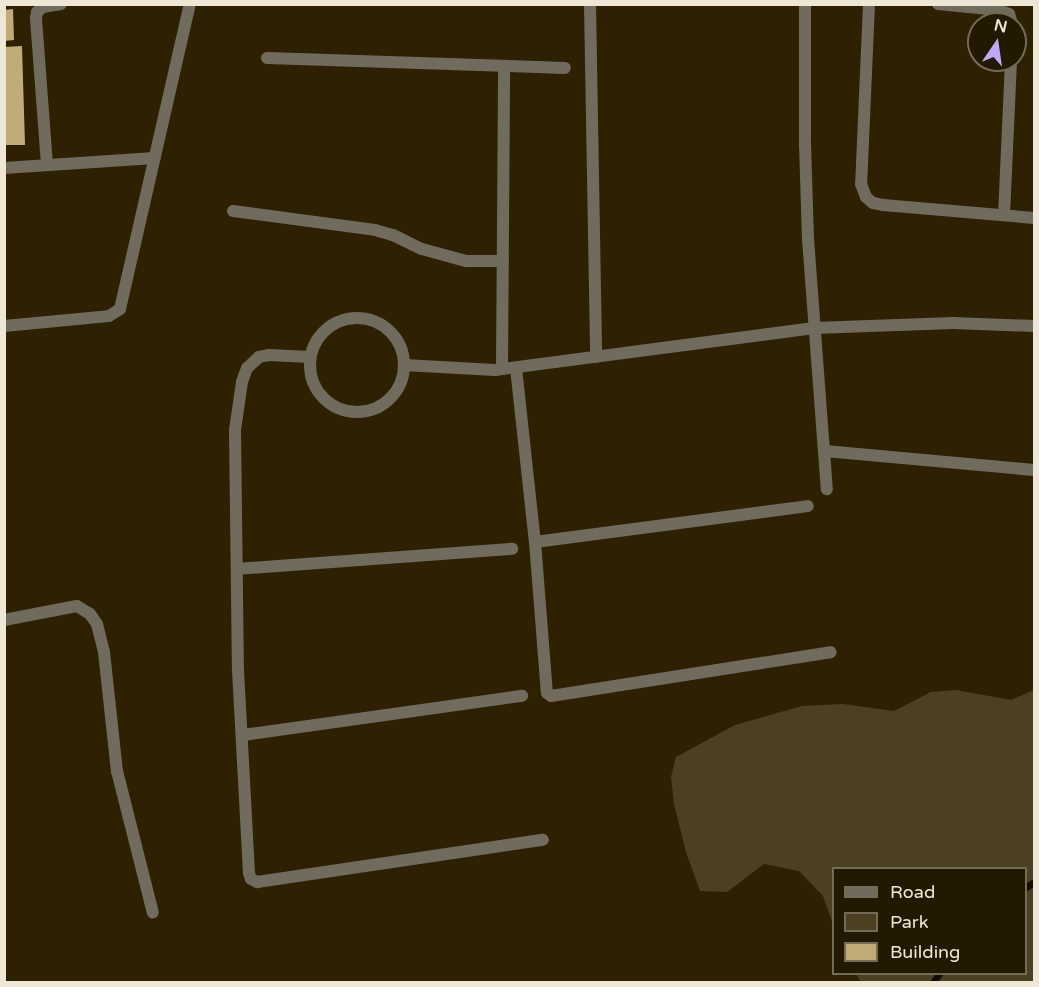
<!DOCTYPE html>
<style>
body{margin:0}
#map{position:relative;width:1039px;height:987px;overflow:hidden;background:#2d2102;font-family:"Varela Round",sans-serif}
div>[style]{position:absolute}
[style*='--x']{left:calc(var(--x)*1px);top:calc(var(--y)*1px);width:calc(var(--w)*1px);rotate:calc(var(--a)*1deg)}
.green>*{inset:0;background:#4c4023}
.stream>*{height:7px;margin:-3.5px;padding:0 3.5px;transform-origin:3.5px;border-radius:3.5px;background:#150c00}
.building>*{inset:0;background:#c1ab79}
.minor>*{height:12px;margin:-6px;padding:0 6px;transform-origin:6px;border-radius:6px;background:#706b5d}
.minor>.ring{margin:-6px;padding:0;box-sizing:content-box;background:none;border:12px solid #706b5d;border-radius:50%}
span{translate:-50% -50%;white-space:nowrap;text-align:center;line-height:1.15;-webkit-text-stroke:6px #231800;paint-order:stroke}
.frame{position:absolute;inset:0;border:6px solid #eee7d6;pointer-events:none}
.legend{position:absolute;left:832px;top:867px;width:195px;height:108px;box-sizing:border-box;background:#231800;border:2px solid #746b56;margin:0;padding:8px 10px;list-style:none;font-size:18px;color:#eee7d6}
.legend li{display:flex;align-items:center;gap:12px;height:30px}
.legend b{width:30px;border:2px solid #746b56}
.north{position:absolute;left:967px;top:12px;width:60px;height:60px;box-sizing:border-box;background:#231800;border:2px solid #746b56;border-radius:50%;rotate:13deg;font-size:16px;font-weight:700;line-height:24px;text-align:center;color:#eee7d6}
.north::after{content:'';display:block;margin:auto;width:21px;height:27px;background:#bfa9f4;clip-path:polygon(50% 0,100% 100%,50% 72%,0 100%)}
</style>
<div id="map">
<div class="green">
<div style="clip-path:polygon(956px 690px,1011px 700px,1034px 690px,1034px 982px,861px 982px,856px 974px,1026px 974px,1026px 868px,834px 868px,833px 924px,823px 896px,799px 871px,764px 864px,727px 892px,700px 891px,686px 852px,674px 804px,671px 777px,676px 757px,735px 725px,802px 706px,843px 704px,894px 711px,931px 692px)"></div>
</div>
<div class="stream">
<div style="--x:1026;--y:887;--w:9;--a:-32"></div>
<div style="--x:933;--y:982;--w:10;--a:-53"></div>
</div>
<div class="building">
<div style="clip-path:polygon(13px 9px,14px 40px,4px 41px,4px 10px)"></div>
<div style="clip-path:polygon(22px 46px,25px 145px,4px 145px,4px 47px)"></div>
</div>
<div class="minor">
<div style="--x:590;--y:4;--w:353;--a:89"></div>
<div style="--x:805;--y:4;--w:140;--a:90"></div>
<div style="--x:805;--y:144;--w:95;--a:88.2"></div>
<div style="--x:808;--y:239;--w:251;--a:85.7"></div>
<div style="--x:869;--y:4;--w:180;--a:92.5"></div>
<div style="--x:861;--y:184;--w:14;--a:69"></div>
<div style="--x:866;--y:197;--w:9;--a:41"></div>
<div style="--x:873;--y:203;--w:10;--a:11"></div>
<div style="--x:883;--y:205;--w:152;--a:4.9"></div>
<div style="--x:938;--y:4;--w:61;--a:5.6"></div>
<div style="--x:999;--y:10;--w:11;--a:22"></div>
<div style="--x:1009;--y:14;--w:10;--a:73"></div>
<div style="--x:267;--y:58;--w:298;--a:1.9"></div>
<div style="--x:47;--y:165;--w:147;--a:-94.3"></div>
<div style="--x:36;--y:18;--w:6;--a:-81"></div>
<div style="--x:37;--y:12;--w:8;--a:-40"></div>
<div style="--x:43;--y:7;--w:18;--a:-9"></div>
<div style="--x:4;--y:168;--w:151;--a:-3.8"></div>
<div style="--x:233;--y:211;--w:143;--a:7.6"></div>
<div style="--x:375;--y:230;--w:19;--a:16"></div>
<div style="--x:393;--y:235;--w:32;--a:26"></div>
<div style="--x:422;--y:249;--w:46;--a:15.3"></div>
<div style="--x:466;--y:261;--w:37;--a:0"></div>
<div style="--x:1004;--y:215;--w:155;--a:-87.4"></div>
<div class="ring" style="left:310px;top:318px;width:82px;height:82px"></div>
<div style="--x:4;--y:326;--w:105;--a:-5.4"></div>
<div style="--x:109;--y:316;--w:13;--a:-32"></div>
<div style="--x:120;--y:309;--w:313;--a:-77.1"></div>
<div style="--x:310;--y:357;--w:41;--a:-177.2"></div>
<div style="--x:269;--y:355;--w:10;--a:169"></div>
<div style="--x:259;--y:357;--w:16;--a:137"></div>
<div style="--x:247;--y:368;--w:15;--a:110"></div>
<div style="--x:242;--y:382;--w:49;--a:98.3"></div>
<div style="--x:235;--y:430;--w:240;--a:89.3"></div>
<div style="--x:238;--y:670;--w:203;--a:86.9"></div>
<div style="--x:249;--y:873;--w:6;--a:72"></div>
<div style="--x:251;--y:879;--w:7;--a:27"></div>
<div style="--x:257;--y:882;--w:289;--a:-8.4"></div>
<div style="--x:404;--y:365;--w:91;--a:3.1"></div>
<div style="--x:495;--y:370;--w:322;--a:-7.5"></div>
<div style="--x:814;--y:328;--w:139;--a:-2.1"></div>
<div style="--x:953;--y:323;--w:81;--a:2.1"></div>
<div style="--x:516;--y:368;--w:175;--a:83.8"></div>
<div style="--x:535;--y:542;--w:151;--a:85.5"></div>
<div style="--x:547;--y:693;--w:5;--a:37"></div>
<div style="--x:551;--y:696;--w:283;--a:-8.9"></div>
<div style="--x:502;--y:369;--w:303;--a:-89.6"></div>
<div style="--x:825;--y:451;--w:210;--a:5.2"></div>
<div style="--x:535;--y:542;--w:275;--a:-7.5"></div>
<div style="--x:237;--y:569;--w:276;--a:-4.2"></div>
<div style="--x:4;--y:620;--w:74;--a:-10.9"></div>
<div style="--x:77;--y:606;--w:15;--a:32"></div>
<div style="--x:90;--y:614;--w:12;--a:55"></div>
<div style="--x:97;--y:624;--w:29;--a:76"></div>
<div style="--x:104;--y:652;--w:120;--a:83.8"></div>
<div style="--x:117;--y:771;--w:146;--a:75.8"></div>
<div style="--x:243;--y:735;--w:282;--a:-8"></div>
</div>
<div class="frame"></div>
<ul class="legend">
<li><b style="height:8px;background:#706b5d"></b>Road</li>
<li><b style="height:16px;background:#4c4023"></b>Park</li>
<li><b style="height:16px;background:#c1ab79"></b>Building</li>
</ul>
<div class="north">N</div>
</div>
